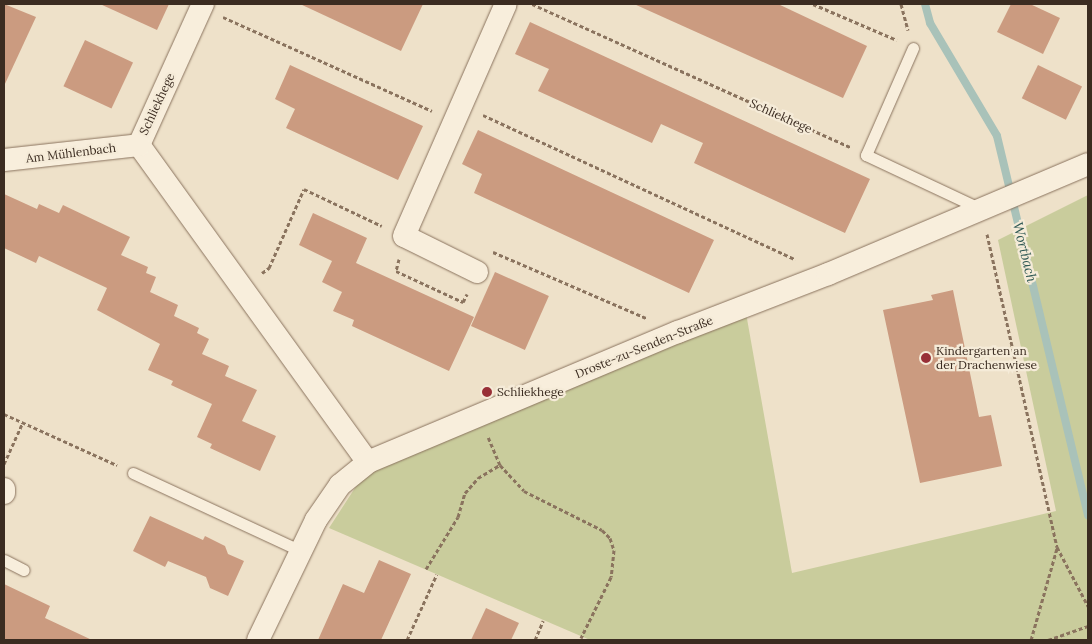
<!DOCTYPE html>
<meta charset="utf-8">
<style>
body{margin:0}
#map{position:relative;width:1092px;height:644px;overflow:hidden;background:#eee1c9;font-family:Lora,serif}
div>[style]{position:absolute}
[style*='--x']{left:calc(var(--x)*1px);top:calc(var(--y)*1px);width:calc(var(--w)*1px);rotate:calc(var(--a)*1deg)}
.green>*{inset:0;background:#c9cc9c}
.stream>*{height:8px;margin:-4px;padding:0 4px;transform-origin:4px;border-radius:4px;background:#a9c2b9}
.building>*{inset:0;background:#cb9b80;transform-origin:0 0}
.path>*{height:3px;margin-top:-1.5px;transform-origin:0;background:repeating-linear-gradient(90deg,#8a735e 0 4px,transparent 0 6.5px)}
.roads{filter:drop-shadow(0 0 1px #8a735e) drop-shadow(0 0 1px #8a735e)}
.service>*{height:11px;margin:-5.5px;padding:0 5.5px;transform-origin:5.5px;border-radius:5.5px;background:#f8eedc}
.minor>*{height:22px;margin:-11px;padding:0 11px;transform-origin:11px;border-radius:11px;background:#f8eedc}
.dots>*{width:14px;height:14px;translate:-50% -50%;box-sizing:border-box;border:2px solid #f5ebd8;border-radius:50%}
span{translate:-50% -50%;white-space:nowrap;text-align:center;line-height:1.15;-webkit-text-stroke:4.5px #f5ebd8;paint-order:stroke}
.street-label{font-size:12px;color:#3b2c21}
.poi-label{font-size:12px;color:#3b2c21}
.left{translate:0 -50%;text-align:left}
.water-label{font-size:14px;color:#315a55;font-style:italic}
.frame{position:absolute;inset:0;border:5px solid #3b2c21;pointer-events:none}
</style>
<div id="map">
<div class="green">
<div style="clip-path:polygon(1088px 195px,1088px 640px,590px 640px,329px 528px,366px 471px,746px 313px,792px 573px,1056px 511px,998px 240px)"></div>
</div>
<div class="stream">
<div style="--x:925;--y:4;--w:20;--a:75"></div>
<div style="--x:930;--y:23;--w:131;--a:59.3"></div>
<div style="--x:997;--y:136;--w:390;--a:76.5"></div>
</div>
<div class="building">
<div style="clip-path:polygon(4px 4px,36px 17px,4px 86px)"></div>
<div style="clip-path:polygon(100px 4px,169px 4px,157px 30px)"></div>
<div style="clip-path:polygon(300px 4px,423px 4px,401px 51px)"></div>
<div style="clip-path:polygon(634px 4px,778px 4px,867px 46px,843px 98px)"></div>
<div style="clip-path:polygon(1011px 4px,1030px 4px,1060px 18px,1043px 54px,997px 32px)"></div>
<div style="clip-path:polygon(530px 22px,870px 179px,845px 233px,694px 163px,703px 143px,661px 124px,652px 143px,538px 91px,549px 69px,515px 54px)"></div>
<div style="left:85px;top:40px;width:53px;height:51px;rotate:25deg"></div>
<div style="clip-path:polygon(290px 65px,423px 126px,398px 180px,286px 128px,295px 109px,275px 99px)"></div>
<div style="left:1038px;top:65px;width:49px;height:37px;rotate:26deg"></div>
<div style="clip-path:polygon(478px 130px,714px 240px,689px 293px,474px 193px,482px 174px,462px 164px)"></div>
<div style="clip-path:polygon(4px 194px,37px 209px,39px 204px,59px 213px,63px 205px,130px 237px,121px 255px,148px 267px,146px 273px,156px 277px,150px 292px,178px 305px,174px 316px,199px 328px,197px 333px,209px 339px,202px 354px,229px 366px,225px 376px,257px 390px,242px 421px,276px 436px,260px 471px,210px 448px,212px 444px,197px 437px,212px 404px,171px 385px,173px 381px,148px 370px,160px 344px,97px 310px,107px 288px,39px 256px,36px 263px,4px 248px)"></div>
<div style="clip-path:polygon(313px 213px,367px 238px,356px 263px,474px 317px,449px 371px,352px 326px,354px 320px,333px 311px,342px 292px,322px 282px,332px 261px,299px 245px)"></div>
<div style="left:495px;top:272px;width:59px;height:59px;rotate:24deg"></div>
<div style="clip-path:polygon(953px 290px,979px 417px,991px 415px,1002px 466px,920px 483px,883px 310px,933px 300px,931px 295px)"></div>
<div style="clip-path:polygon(150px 516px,203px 540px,205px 536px,225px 546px,228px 554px,244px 561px,228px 596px,210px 588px,206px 577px,168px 561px,165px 567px,133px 551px)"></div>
<div style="clip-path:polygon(379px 560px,411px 574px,381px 640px,318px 640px,343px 584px,364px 593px)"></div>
<div style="clip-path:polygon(4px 584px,50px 606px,45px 618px,92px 640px,4px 640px)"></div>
<div style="clip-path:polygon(486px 608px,519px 623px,511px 640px,471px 640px)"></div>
</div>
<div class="path">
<div style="--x:532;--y:4;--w:349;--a:24.2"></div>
<div style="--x:813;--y:4;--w:91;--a:23.2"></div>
<div style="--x:901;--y:4;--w:27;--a:75"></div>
<div style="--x:223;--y:17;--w:229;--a:24.2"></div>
<div style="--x:483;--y:115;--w:344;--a:24.8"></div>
<div style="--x:987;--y:234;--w:321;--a:77.4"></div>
<div style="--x:1057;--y:547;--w:67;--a:62.3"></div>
<div style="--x:493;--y:252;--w:167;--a:23.3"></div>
<div style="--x:399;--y:259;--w:12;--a:104"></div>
<div style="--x:396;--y:271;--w:74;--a:24.8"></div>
<div style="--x:463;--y:302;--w:9;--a:-63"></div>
<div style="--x:262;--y:273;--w:9;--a:-36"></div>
<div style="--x:269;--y:268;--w:86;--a:-66.1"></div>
<div style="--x:304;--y:189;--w:86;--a:25.4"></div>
<div style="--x:4;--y:414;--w:124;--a:24.3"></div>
<div style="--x:4;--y:464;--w:46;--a:-65.7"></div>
<div style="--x:500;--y:465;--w:35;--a:47"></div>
<div style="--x:524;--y:491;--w:87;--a:26.6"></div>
<div style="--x:602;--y:530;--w:11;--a:45"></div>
<div style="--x:610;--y:538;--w:13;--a:72"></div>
<div style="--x:614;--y:550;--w:27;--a:96"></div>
<div style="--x:611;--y:577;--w:68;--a:116.2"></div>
<div style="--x:426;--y:569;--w:61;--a:-58.4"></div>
<div style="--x:458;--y:517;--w:25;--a:-74"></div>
<div style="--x:465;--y:493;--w:20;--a:-49"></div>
<div style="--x:478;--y:478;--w:26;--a:-31"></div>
<div style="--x:500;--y:465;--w:30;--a:-113"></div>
<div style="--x:407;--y:640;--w:72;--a:-65.6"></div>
<div style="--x:535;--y:640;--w:21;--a:-67"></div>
<div style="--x:1031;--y:640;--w:96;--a:-74.2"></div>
<div style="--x:1048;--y:640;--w:42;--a:-19.3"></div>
</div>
<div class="roads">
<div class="service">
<div style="--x:913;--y:48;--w:117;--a:113.7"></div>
<div style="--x:866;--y:155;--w:127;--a:25.2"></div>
<div style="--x:133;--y:473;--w:183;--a:24.9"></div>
<div style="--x:4;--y:560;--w:22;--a:27"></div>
</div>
<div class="minor">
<div style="--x:139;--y:145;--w:391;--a:54.2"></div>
<div style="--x:139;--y:145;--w:155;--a:-65.6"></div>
<div style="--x:4;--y:160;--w:136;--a:-6.3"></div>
<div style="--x:477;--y:272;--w:81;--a:-153.7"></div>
<div style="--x:404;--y:236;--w:253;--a:-66.3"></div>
<div style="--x:4;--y:489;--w:4;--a:90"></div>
<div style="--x:258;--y:640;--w:133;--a:-64.2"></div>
<div style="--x:316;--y:520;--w:42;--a:-55.6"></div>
<div style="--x:340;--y:485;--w:36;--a:-39"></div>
<div style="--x:368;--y:462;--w:336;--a:-22.8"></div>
<div style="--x:678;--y:332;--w:161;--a:-21.1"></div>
<div style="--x:828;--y:274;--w:282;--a:-22.9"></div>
</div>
</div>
<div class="dots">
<div style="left:926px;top:358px;background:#982f36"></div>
<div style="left:487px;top:392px;background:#982f36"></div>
</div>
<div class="street-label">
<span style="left:157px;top:104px;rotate:-65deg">Schliekhege</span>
<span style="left:781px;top:116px;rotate:24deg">Schliekhege</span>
<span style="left:71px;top:153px;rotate:-7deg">Am Mühlenbach</span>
<span style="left:644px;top:347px;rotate:-22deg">Droste-zu-Senden-Straße</span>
</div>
<div class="poi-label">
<span class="left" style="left:936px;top:358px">Kindergarten an<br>der Drachenwiese</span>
<span class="left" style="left:497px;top:392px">Schliekhege</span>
</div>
<div class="water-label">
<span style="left:1025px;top:252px;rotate:76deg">Wortbach</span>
</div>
<div class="frame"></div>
</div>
